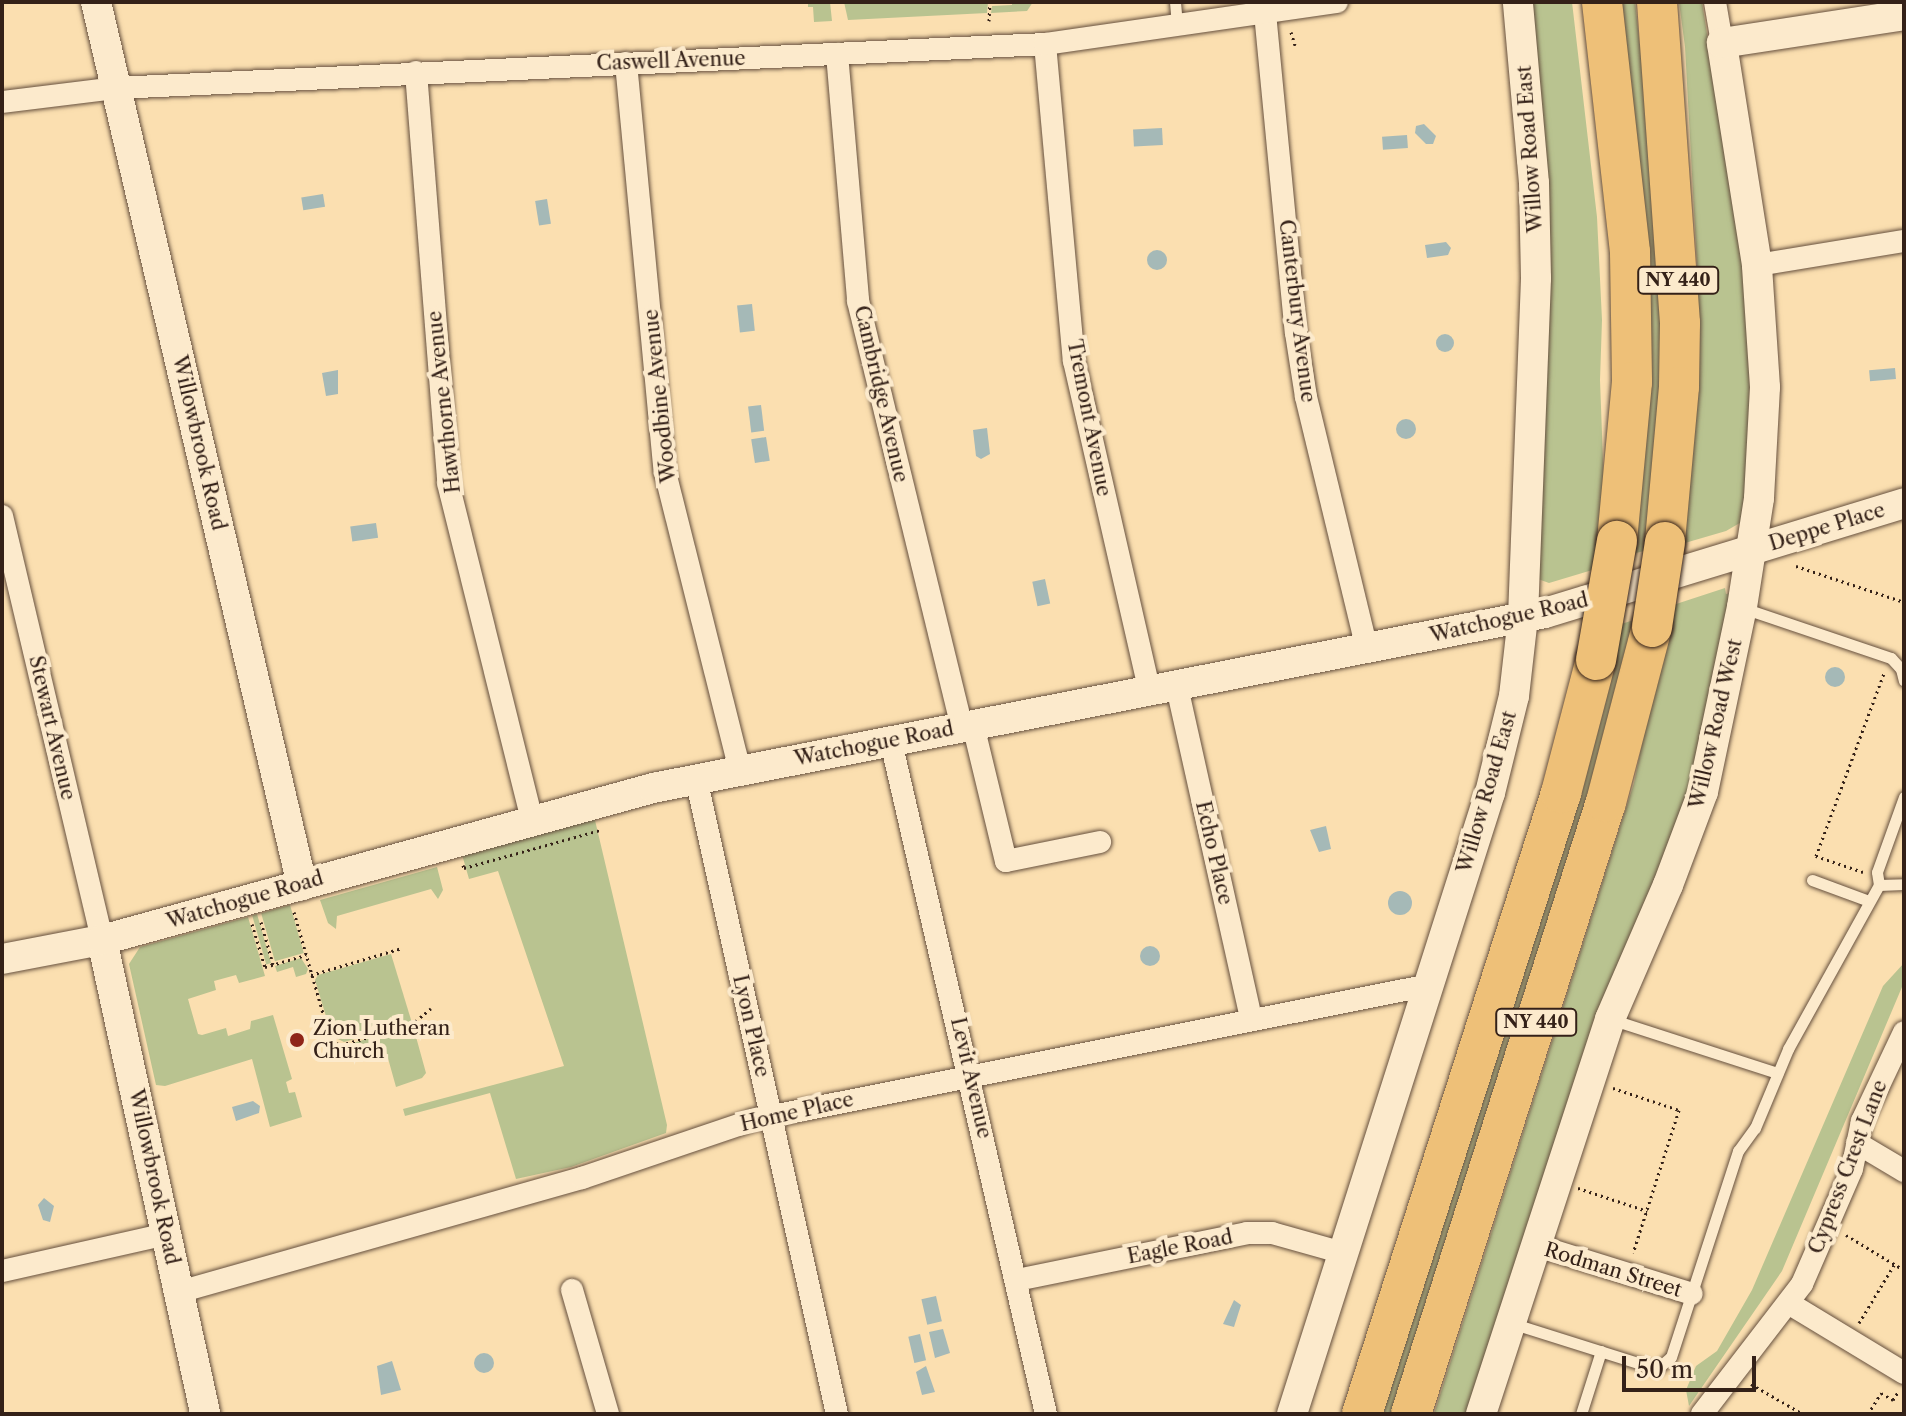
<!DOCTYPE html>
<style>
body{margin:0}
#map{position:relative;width:1906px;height:1416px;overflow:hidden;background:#fbdfb0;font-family:"Libre Caslon Text",serif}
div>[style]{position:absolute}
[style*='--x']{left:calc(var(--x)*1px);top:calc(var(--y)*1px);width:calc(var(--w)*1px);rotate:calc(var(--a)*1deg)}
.green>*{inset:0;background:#b9c390;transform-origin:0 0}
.water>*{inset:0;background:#a5b9b7;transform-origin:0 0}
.round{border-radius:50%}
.path>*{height:3px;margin-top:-1.5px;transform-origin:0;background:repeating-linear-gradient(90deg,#342118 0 2px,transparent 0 6px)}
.roads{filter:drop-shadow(0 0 2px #66503e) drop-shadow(0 0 2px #66503e)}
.lane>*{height:11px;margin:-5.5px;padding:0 5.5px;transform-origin:5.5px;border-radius:5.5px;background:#fceacc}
.street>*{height:22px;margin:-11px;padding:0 11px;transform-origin:11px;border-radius:11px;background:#fceacc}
.secondary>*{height:30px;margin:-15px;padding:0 15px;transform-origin:15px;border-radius:15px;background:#fceacc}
.highway>*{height:40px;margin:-20px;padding:0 20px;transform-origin:20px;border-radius:20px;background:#eec078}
.bridges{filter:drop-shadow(0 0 2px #342118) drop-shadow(0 0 2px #342118)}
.highway-bridge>*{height:40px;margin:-20px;padding:0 20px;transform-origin:20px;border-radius:20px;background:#eec078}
.dots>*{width:22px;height:22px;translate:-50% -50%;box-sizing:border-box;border:4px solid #fceacc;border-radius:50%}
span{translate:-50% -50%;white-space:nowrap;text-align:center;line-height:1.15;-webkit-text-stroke:8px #fceacc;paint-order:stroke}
.shield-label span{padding:2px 6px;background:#fceacc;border:2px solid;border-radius:6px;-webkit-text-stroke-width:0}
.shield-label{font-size:18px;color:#342118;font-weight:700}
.street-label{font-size:20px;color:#342118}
.poi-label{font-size:20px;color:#342118}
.left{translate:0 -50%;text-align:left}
.frame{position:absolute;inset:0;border:4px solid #342118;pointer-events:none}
.scale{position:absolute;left:1622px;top:1356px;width:134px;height:36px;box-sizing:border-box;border:4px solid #342118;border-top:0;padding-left:10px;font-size:24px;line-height:28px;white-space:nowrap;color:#342118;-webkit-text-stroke:6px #fceacc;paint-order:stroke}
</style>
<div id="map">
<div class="green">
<div style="clip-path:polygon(808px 2px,830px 2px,832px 21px,814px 22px,813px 7px,808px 7px)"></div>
<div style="clip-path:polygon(844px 2px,988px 2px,987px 13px,848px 20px)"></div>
<div style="clip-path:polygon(1012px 2px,1033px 2px,1027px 11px,991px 13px,992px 6px,1012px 5px)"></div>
<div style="clip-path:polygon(1531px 2px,1572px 2px,1597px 217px,1602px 320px,1600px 380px,1605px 515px,1599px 568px,1549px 583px,1538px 579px)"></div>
<div style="clip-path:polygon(1613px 2px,1635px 2px,1665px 272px,1652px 549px,1628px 555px)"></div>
<div style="clip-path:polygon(1679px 2px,1702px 2px,1745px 276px,1752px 407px,1745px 520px,1726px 531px,1678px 545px,1698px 328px,1698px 283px,1685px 47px)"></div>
<div style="clip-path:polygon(1725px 588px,1726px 594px,1731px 593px,1688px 800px,1669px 852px,1592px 1026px,1467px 1414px,1434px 1414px,1634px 783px,1670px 606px)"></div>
<div style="clip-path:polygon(1640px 618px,1623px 691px,1398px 1414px,1376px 1414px,1615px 626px)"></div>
<div style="clip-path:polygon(594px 816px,667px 1125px,666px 1133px,571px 1167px,516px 1179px,490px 1093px,405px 1116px,403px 1109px,564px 1066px,498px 871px,469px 879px,461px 851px)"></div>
<div style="clip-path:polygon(437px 867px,443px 890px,438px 899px,431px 889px,337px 916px,336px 929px,328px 923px,320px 900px)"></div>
<div style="left:290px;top:905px;width:50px;height:30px;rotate:74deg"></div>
<div style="left:257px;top:914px;width:51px;height:5px;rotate:74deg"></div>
<div style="clip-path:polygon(248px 917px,265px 976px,239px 983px,236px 975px,214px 981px,216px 990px,188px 999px,198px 1034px,202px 1035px,226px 1028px,228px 1036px,250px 1029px,251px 1021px,273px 1015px,292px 1079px,286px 1082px,289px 1093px,295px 1092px,302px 1117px,270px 1127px,252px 1059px,165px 1086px,156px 1085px,129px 964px,140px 947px)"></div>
<div style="clip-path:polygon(391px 954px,412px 1023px,344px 1042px,332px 1036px,315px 980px,318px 975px)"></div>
<div style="clip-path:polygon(301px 958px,308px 969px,306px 974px,296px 977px,293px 967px,277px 972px,275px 966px)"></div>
<div style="clip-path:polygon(1904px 963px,1902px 987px,1782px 1271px,1689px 1406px,1686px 1390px,1696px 1366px,1717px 1351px,1752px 1290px,1883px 986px)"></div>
<div style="clip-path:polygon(413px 1026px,426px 1073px,422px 1078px,396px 1087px,384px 1044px,376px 1046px,373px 1038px)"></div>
<div style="clip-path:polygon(370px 1038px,372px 1047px,334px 1058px,340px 1047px)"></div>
</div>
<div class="water">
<div style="clip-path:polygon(1424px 124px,1436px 136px,1433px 144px,1426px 144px,1415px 133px,1416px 126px)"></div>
<div style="left:1162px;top:128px;width:17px;height:29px;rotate:87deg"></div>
<div style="left:1407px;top:135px;width:13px;height:25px;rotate:86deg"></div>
<div style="left:323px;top:194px;width:13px;height:22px;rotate:81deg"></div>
<div style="left:547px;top:199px;width:25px;height:12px;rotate:81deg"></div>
<div style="clip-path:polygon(1446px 242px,1451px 248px,1448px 255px,1427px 258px,1425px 245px)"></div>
<div class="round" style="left:1147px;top:250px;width:20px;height:20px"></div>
<div style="left:752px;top:304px;width:27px;height:15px;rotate:84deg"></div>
<div class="round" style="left:1436px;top:334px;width:18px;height:18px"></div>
<div style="left:1895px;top:368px;width:11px;height:26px;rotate:85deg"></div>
<div style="clip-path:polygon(338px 370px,338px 394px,326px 396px,322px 373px)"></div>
<div style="left:761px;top:405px;width:26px;height:13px;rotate:83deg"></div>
<div class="round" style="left:1396px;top:419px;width:20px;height:20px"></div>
<div style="clip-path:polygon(987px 428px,990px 454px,981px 459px,976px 456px,973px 430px)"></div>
<div style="left:766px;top:437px;width:24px;height:15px;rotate:81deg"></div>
<div style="left:376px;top:523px;width:15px;height:26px;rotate:82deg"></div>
<div style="left:1045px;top:579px;width:25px;height:13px;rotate:78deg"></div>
<div class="round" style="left:1825px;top:667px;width:20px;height:20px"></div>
<div style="clip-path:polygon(1326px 826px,1331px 849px,1319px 852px,1310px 830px)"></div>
<div class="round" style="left:1388px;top:891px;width:24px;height:24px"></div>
<div class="round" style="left:1140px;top:946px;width:20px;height:20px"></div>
<div style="clip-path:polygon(253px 1101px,260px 1106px,259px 1113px,236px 1121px,232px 1107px)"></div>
<div style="clip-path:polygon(44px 1198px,54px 1206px,50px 1222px,43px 1220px,38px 1205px)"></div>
<div style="left:936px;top:1296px;width:26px;height:15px;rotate:77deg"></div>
<div style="clip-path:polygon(1234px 1300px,1241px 1305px,1234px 1327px,1223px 1324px)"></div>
<div style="clip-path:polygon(943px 1329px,950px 1353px,935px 1358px,929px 1332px)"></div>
<div style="left:920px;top:1334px;width:27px;height:12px;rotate:77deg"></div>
<div class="round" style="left:474px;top:1353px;width:20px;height:20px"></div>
<div style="clip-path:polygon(392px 1361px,401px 1390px,381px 1395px,377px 1366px)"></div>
<div style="clip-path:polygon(926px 1366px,935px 1392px,922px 1395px,916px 1372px)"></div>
</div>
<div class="path">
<div style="--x:989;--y:21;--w:19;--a:-87"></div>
<div style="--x:1291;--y:32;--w:14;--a:73"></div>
<div style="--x:1796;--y:566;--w:114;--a:18.4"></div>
<div style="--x:463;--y:865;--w:3;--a:72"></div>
<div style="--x:464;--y:868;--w:141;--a:-15.6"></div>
<div style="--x:1863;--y:872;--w:50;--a:-161.2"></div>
<div style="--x:1816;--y:856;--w:195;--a:-69.6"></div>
<div style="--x:294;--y:912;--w:134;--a:74"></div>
<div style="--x:331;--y:1041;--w:11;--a:22"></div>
<div style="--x:341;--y:1045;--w:73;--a:-15.9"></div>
<div style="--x:411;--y:1025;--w:26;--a:-40"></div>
<div style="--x:261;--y:922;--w:44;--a:74.1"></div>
<div style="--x:252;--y:924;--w:45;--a:73.2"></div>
<div style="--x:265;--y:967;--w:43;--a:-16.3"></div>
<div style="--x:311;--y:975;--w:95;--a:-16.5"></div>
<div style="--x:1613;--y:1088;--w:70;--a:18.4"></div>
<div style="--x:1679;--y:1110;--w:150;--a:107.8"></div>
<div style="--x:1578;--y:1188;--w:73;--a:18.4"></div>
<div style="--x:1846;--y:1235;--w:68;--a:31.1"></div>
<div style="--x:1859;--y:1323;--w:68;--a:-58.9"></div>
<div style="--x:1751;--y:1384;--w:60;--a:30"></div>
<div style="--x:1868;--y:1414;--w:25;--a:-58"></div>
<div style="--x:1881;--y:1393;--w:14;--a:30"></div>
<div style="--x:1893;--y:1400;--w:9;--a:-58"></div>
</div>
<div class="roads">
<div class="lane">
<div style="--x:1175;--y:2;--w:23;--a:85"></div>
<div style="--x:1743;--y:608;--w:156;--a:18.7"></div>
<div style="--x:1891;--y:658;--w:15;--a:48"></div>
<div style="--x:1901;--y:669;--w:12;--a:76"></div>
<div style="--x:1812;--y:880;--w:61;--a:20.2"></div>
<div style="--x:1879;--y:885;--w:13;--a:-99"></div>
<div style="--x:1877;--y:872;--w:80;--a:-70.2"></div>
<div style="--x:1610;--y:1019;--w:176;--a:17.9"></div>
<div style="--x:1511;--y:1323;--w:153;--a:17.5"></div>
<div style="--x:1657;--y:1369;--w:18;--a:-41"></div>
<div style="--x:1671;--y:1357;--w:217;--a:-72"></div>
<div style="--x:1738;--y:1151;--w:29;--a:-54"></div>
<div style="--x:1755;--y:1128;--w:86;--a:-67.3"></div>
<div style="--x:1788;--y:1049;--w:188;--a:-61"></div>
<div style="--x:1879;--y:885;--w:25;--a:-2"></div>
<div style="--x:1581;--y:1414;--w:66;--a:-72.4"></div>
</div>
<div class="street">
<div style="--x:1715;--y:2;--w:42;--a:80.3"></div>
<div style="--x:1265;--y:13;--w:321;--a:84.5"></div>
<div style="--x:1296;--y:333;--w:65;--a:81.1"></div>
<div style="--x:1306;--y:397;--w:260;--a:76.4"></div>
<div style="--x:1045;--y:44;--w:318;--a:84.8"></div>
<div style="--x:1074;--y:361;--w:340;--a:77.1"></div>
<div style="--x:837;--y:54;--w:248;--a:85.1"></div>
<div style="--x:858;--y:301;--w:439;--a:76.3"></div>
<div style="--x:626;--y:63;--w:411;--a:84.6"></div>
<div style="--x:665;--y:472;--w:307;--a:75.9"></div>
<div style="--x:416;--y:72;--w:412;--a:85.5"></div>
<div style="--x:448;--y:483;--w:346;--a:76"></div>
<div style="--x:2;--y:102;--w:115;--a:-7"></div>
<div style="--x:116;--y:88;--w:930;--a:-2.71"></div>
<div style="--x:1045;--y:44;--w:295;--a:-8.2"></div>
<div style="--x:1757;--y:265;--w:149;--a:-9.3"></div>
<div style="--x:2;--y:516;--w:436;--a:76.7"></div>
<div style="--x:1177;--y:687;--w:340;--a:77.4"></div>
<div style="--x:973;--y:725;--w:140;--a:76.4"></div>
<div style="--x:1006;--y:861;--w:96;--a:-11.4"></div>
<div style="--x:891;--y:742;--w:690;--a:77.01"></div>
<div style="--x:696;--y:778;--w:651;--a:77.5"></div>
<div style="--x:1857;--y:1143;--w:55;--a:30.8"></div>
<div style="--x:1535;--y:1245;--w:164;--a:17.3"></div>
<div style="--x:2;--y:1271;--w:168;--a:-12.7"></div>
<div style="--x:1017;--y:1280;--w:235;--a:-11.5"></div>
<div style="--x:1247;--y:1233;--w:25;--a:0"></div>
<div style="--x:1272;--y:1233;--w:74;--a:15.7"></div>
<div style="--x:572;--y:1290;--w:129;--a:73.8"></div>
<div style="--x:179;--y:1292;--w:419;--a:-15.8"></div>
<div style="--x:582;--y:1178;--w:181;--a:-18.7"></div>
<div style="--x:753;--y:1120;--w:689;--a:-11.29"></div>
<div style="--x:1790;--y:1304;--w:133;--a:31.2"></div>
<div style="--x:1702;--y:1414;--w:164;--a:-52.4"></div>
<div style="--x:1802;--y:1284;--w:125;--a:-66.5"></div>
<div style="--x:1852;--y:1169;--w:49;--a:-78.2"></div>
<div style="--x:1862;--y:1121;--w:98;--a:-64.7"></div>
</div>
<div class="secondary">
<div style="--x:96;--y:2;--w:907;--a:76.87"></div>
<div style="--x:102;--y:940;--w:485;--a:77.7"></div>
<div style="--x:2;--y:959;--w:102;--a:-10.8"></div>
<div style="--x:102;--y:940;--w:572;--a:-15.42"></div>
<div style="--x:653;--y:788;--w:909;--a:-11.1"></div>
<div style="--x:1545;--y:613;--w:375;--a:-17"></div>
<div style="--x:1292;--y:1414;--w:652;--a:-72.32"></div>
<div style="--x:1490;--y:793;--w:100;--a:-76.1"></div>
<div style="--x:1514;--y:696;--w:80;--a:-83.5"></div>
<div style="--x:1523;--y:617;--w:339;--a:-87.8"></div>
<div style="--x:1536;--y:278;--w:95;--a:-91.2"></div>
<div style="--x:1534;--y:183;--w:182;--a:-95.1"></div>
<div style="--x:1481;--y:1414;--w:416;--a:-71.9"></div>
<div style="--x:1610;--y:1019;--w:146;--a:-66.6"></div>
<div style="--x:1668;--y:885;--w:99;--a:-69.4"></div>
<div style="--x:1703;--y:792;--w:189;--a:-78.1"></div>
<div style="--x:1742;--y:607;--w:110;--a:-81.1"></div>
<div style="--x:1759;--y:498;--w:111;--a:-86.9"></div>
<div style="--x:1765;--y:387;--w:122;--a:-93.8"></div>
<div style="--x:1757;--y:265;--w:225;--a:-99"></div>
<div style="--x:1722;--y:43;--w:184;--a:-8.7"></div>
</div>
<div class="highway">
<div style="--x:1602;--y:2;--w:252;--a:83.6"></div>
<div style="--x:1630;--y:252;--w:130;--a:89.1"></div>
<div style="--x:1632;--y:382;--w:160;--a:95.4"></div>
<div style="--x:1657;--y:2;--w:322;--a:85.9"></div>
<div style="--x:1680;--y:323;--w:64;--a:90.9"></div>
<div style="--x:1679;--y:387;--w:156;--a:95.2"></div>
<div style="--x:1362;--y:1414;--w:652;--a:-72.23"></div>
<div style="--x:1561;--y:793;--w:138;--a:-75.3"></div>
<div style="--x:1411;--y:1414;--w:642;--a:-72.33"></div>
<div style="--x:1606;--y:802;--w:181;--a:-75.3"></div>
</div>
</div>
<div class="bridges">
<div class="highway-bridge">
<div style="--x:1652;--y:627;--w:86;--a:-81.3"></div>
<div style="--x:1596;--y:660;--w:121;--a:-80"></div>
</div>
</div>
<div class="dots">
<div style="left:297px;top:1040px;background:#8f2418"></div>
</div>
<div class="shield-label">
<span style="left:1678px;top:280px">NY 440</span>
<span style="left:1536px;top:1022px">NY 440</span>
</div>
<div class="street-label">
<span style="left:671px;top:61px;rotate:-2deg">Caswell Avenue</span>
<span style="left:1530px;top:149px;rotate:-94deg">Willow Road East</span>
<span style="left:1297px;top:311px;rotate:83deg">Canterbury Avenue</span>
<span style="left:881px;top:394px;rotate:77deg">Cambridge Avenue</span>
<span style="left:660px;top:396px;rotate:-96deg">Woodbine Avenue</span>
<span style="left:444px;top:402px;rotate:-96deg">Hawthorne Avenue</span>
<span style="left:1089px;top:418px;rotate:79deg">Tremont Avenue</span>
<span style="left:199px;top:443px;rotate:77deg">Willowbrook Road</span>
<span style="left:1827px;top:527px;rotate:-17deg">Deppe Place</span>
<span style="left:1509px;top:618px;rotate:-13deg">Watchogue Road</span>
<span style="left:1716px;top:724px;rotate:-77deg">Willow Road West</span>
<span style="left:52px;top:728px;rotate:77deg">Stewart Avenue</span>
<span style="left:874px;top:744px;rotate:-11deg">Watchogue Road</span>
<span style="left:1487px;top:792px;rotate:-74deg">Willow Road East</span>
<span style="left:1214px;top:853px;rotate:77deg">Echo Place</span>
<span style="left:245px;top:900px;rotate:-16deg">Watchogue Road</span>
<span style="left:751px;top:1026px;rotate:77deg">Lyon Place</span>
<span style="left:971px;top:1078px;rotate:77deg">Levit Avenue</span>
<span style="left:797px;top:1112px;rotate:-13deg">Home Place</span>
<span style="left:1848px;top:1167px;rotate:-69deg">Cypress Crest Lane</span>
<span style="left:154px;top:1177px;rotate:78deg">Willowbrook Road</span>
<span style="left:1180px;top:1247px;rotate:-11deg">Eagle Road</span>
<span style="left:1613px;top:1270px;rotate:17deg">Rodman Street</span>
</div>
<div class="poi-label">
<span class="left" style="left:313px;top:1040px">Zion Lutheran<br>Church</span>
</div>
<div class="frame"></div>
<div class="scale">50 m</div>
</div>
